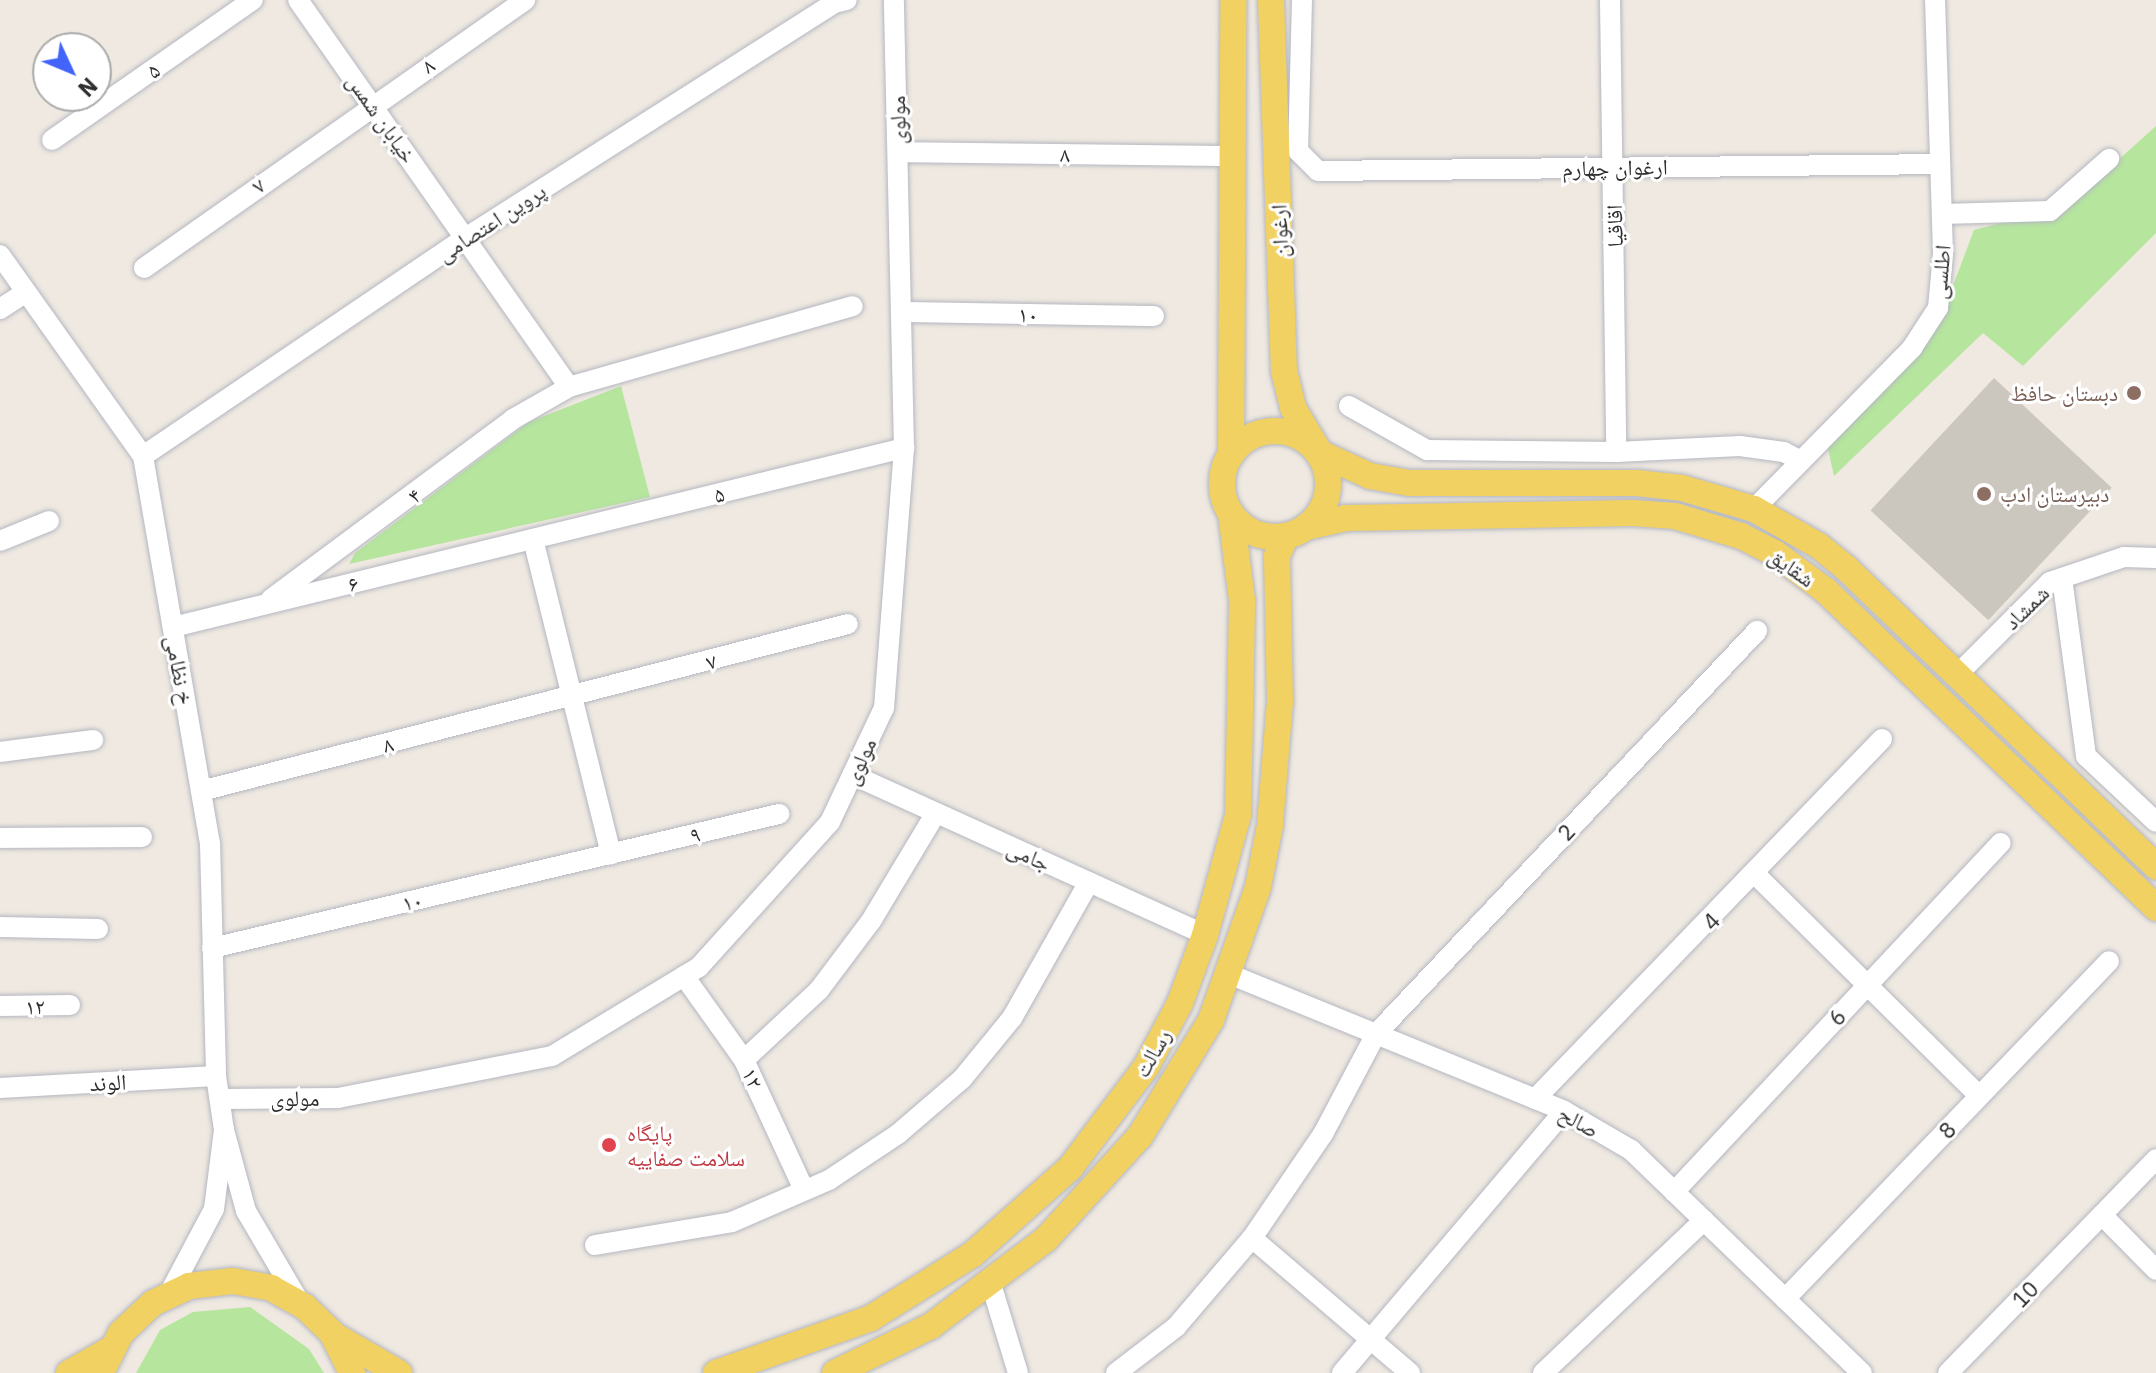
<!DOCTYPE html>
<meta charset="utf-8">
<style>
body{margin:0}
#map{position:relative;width:2156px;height:1373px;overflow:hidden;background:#efe9e1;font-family:"IBM Plex Sans","Noto Naskh Arabic",sans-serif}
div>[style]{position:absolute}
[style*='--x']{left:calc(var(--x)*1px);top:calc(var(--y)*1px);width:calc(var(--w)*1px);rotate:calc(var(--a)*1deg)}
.green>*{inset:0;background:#b6e59e}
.building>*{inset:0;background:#cbc7bf;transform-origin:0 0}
.roads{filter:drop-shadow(0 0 2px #b4b7c1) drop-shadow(0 0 2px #b4b7c1)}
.minor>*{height:20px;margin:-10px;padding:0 10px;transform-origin:10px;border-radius:10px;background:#fff}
.major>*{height:26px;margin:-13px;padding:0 13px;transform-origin:13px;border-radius:13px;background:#f2d163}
.major>.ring{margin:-13px;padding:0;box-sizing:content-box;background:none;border:26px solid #f2d163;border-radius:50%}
.dots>*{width:22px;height:22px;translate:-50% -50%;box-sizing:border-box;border:4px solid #fff;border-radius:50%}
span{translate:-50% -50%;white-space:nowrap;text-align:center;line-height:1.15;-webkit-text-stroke:6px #fff;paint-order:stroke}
.street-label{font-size:22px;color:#2e2e2e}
.education-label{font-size:22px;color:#785e54}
.right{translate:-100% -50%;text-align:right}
.left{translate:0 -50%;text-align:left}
.health-label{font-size:22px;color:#be3a42}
.north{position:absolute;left:32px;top:32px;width:80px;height:80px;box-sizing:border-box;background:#fff;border:2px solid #ababab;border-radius:50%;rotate:134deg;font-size:22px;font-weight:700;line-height:32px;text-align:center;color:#2e2e2e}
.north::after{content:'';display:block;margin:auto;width:28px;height:36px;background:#4264fb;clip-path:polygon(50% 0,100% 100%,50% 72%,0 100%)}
</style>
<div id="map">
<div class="green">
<div style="clip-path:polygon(2156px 126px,2156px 233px,2023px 366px,1983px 333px,1834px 476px,1826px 440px,1942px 315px,1974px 230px,2067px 206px)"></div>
<div style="clip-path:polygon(621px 386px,650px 497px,349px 564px,355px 553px,529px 422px)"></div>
<div style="clip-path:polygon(250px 1307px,309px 1349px,324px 1373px,136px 1373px,160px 1330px,193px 1312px)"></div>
</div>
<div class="building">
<div style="left:1994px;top:378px;width:161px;height:181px;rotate:43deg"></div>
</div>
<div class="roads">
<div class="minor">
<div style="--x:298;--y:0;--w:472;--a:55"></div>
<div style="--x:1302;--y:0;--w:151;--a:91.5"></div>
<div style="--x:1298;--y:151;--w:28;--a:45"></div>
<div style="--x:1318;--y:171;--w:622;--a:-0.64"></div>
<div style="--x:1610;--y:0;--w:452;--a:89.2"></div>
<div style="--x:52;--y:140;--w:245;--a:-34.9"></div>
<div style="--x:898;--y:152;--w:335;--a:0.7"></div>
<div style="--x:1942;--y:214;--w:108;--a:-1.6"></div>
<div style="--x:2050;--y:211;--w:79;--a:-41.4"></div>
<div style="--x:0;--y:255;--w:247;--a:54.6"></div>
<div style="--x:143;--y:456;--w:393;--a:80.2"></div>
<div style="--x:210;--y:843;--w:233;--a:88.5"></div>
<div style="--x:216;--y:1076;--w:55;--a:81.6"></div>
<div style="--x:144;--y:268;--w:466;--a:-35.1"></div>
<div style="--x:0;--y:309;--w:27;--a:-33"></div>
<div style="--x:901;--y:312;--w:253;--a:0.9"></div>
<div style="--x:1349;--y:406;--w:90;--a:29.4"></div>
<div style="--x:1427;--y:450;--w:189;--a:0.6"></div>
<div style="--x:1616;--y:452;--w:124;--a:-2.8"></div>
<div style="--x:1740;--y:446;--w:44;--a:7.8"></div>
<div style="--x:1784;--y:452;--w:19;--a:28"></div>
<div style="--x:143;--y:456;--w:391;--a:-34.1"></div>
<div style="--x:467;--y:237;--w:435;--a:-32.5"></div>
<div style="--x:834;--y:3;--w:13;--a:-13"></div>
<div style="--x:1754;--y:509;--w:226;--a:-45.5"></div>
<div style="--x:1912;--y:348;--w:48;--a:-57"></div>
<div style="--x:1938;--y:308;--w:55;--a:-84.8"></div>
<div style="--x:1943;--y:253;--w:253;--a:-91.8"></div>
<div style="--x:533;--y:539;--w:325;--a:76.1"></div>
<div style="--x:0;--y:541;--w:53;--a:-22.2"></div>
<div style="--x:2062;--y:578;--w:180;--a:82.3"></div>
<div style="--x:2086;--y:756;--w:96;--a:43.3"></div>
<div style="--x:271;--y:599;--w:302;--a:-36.6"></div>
<div style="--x:513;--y:419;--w:64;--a:-29.7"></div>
<div style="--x:569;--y:387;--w:295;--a:-15.9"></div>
<div style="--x:173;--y:627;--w:753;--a:-13.76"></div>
<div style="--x:1957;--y:675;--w:132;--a:-45"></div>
<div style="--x:2050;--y:582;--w:78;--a:-18.7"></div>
<div style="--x:2124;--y:557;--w:32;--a:2"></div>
<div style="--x:0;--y:752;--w:94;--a:-7.4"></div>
<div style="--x:853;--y:775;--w:387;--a:24.4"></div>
<div style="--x:201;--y:791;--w:668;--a:-14.47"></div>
<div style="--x:0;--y:838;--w:142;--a:-0.4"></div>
<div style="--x:1756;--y:875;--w:314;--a:44.7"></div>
<div style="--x:0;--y:927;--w:98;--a:1.2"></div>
<div style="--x:212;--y:948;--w:583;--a:-13.3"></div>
<div style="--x:1229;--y:974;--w:362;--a:22.2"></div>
<div style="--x:1564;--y:1111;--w:78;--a:30.2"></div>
<div style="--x:1631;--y:1150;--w:321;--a:44"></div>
<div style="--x:684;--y:976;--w:103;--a:54.5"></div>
<div style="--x:744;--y:1060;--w:143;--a:65.2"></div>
<div style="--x:0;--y:1006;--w:70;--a:-0.8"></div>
<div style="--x:744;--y:1060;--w:103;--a:-43"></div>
<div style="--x:819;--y:990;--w:86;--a:-53"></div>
<div style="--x:871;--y:921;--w:126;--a:-59"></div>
<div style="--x:0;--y:1088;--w:216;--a:-3.2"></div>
<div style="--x:223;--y:1099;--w:115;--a:-0.5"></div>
<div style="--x:338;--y:1098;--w:218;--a:-11.1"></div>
<div style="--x:552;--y:1056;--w:172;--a:-31.2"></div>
<div style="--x:699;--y:967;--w:195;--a:-47.9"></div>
<div style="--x:830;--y:822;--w:126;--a:-64.7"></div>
<div style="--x:884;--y:708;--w:261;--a:-85.6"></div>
<div style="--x:904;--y:448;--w:448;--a:-91.3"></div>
<div style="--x:1535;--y:1099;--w:500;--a:-46.05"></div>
<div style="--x:1674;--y:1192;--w:478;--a:-46.9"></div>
<div style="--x:2102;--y:1215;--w:77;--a:45.5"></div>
<div style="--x:1252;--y:1238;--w:208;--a:40.5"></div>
<div style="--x:595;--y:1245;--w:139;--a:-9.5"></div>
<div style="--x:732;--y:1222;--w:106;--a:-23.4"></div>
<div style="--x:829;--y:1180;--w:83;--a:-33.7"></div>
<div style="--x:898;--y:1134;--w:84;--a:-40.7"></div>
<div style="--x:962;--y:1079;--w:79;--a:-50.7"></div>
<div style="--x:1012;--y:1018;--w:156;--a:-60.5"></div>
<div style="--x:991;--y:1284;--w:93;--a:73.1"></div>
<div style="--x:169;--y:1294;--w:96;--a:-62.1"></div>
<div style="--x:214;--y:1209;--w:80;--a:-82.8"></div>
<div style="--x:224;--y:1130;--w:84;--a:74.8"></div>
<div style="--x:246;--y:1211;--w:107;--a:59.6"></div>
<div style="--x:1785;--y:1299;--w:468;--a:-46.2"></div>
<div style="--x:1116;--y:1373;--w:76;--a:-37.5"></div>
<div style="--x:1176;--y:1327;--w:117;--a:-49.5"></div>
<div style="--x:1252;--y:1238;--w:126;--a:-55.7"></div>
<div style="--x:1323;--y:1134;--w:113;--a:-62.1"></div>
<div style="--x:1376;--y:1034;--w:555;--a:-46.61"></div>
<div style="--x:1342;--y:1373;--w:343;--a:-49.7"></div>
<div style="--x:1543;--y:1373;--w:222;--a:-43.5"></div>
<div style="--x:1948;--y:1373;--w:298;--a:-45.8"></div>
</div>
<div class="major">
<div style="--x:1271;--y:0;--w:371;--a:88"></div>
<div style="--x:1284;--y:371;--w:38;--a:76"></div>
<div style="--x:1293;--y:408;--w:52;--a:59"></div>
<div style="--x:1320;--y:453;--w:55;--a:24.7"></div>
<div style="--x:1370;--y:476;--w:40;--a:10"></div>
<div style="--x:1409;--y:483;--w:228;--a:0"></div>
<div style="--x:1637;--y:483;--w:45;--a:6.3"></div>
<div style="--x:1682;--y:488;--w:75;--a:16.3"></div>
<div style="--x:1754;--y:509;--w:75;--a:29.6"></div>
<div style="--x:1819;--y:546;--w:36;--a:39"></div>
<div style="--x:1847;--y:569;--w:429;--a:43.9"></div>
<div class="ring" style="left:1222px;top:431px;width:80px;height:80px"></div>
<div style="--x:1231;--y:455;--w:455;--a:-89.7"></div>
<div style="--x:1306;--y:527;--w:41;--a:-12.7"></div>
<div style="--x:1346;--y:518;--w:287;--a:-1"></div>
<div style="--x:1633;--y:513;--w:42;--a:4.1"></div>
<div style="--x:1675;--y:516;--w:69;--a:16.9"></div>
<div style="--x:1741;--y:536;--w:39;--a:27"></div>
<div style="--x:1776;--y:554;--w:62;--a:36.5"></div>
<div style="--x:1826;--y:591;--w:458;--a:43.8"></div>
<div style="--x:337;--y:1337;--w:72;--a:30.1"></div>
<div style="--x:69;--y:1373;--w:48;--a:-29.7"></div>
<div style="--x:101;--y:1373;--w:45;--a:-63.4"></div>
<div style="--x:121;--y:1333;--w:44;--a:-43.2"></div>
<div style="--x:153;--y:1303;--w:40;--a:-25"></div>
<div style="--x:189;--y:1286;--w:44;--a:-6.5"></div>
<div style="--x:233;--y:1281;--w:39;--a:10"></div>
<div style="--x:271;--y:1288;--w:39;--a:29"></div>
<div style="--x:305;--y:1307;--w:37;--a:44"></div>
<div style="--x:332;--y:1333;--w:45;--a:63.4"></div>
<div style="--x:716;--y:1373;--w:164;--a:-19.5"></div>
<div style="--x:871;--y:1318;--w:120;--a:-32.1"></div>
<div style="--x:973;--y:1254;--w:130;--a:-41.6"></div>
<div style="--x:1070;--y:1168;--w:126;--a:-53"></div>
<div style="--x:1146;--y:1067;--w:72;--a:-62"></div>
<div style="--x:1180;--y:1003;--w:72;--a:-69.8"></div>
<div style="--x:1205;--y:935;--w:124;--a:-74.6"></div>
<div style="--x:1238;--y:815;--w:215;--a:-88.9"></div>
<div style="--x:1242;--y:600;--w:87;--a:-97.3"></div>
<div style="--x:835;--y:1373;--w:107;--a:-26.1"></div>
<div style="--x:931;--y:1326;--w:144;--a:-37.1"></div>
<div style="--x:1046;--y:1239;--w:139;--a:-47.6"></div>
<div style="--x:1140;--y:1136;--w:136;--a:-58.5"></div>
<div style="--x:1211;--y:1020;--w:141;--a:-70.5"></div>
<div style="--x:1258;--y:887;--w:63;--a:-79"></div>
<div style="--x:1270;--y:825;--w:124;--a:-85.4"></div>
<div style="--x:1280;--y:701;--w:145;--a:-91.2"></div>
<div style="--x:1277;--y:556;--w:22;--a:-66"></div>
</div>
</div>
<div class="dots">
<div style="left:2134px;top:393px;background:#8d6e63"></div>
<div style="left:1984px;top:494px;background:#8d6e63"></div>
<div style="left:609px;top:1145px;background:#e0444e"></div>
</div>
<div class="street-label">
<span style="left:428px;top:65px;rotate:-34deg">۸</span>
<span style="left:153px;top:70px;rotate:-35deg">۵</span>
<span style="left:382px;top:118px;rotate:55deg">خیابان شمس</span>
<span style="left:897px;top:120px;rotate:-91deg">مولوی</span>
<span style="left:1065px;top:154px;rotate:1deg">۸</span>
<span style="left:1615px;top:167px;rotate:-1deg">ارغوان چهارم</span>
<span style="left:258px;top:185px;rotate:-36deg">۷</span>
<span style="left:491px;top:222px;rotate:-33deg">پروین اعتصامی</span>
<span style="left:1614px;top:226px;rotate:-91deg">اقاقیا</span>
<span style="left:1279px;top:231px;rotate:-92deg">ارغوان</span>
<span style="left:1940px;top:272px;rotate:-85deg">اطلسی</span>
<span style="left:1028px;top:314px;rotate:1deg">۱۰</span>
<span style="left:719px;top:494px;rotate:-14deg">۵</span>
<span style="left:414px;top:495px;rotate:-38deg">۴</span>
<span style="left:1792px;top:567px;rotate:35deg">شقایق</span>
<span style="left:353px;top:583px;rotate:-14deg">۶</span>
<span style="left:2026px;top:607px;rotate:-44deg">شمشاد</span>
<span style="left:711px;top:661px;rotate:-15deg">۷</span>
<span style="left:180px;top:670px;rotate:80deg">خ نظامی</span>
<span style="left:388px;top:744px;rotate:-14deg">۸</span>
<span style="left:859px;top:761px;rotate:-65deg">مولوی</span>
<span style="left:1566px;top:832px;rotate:-47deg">2</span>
<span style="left:695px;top:834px;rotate:-13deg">۹</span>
<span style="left:1029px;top:855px;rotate:24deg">جامی</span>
<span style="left:412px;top:901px;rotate:-13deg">۱۰</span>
<span style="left:1711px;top:921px;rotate:-45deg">4</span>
<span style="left:35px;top:1006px;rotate:-2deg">۱۲</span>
<span style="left:1837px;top:1017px;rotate:-47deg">6</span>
<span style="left:1152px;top:1053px;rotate:-60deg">رسالت</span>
<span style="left:753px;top:1078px;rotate:65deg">۱۲</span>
<span style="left:108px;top:1082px;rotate:-3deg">الوند</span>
<span style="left:295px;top:1098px">مولوی</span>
<span style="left:1579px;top:1121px;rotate:29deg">صالح</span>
<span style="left:1947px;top:1130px;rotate:-46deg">8</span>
<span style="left:2025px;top:1294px;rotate:-46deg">10</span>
</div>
<div class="education-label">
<span class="right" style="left:2118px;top:393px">دبستان حافظ</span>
<span class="left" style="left:2000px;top:494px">دبیرستان ادب</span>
</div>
<div class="health-label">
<span class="left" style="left:627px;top:1145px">پایگاه<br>سلامت صفاییه</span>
</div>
<div class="north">N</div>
</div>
